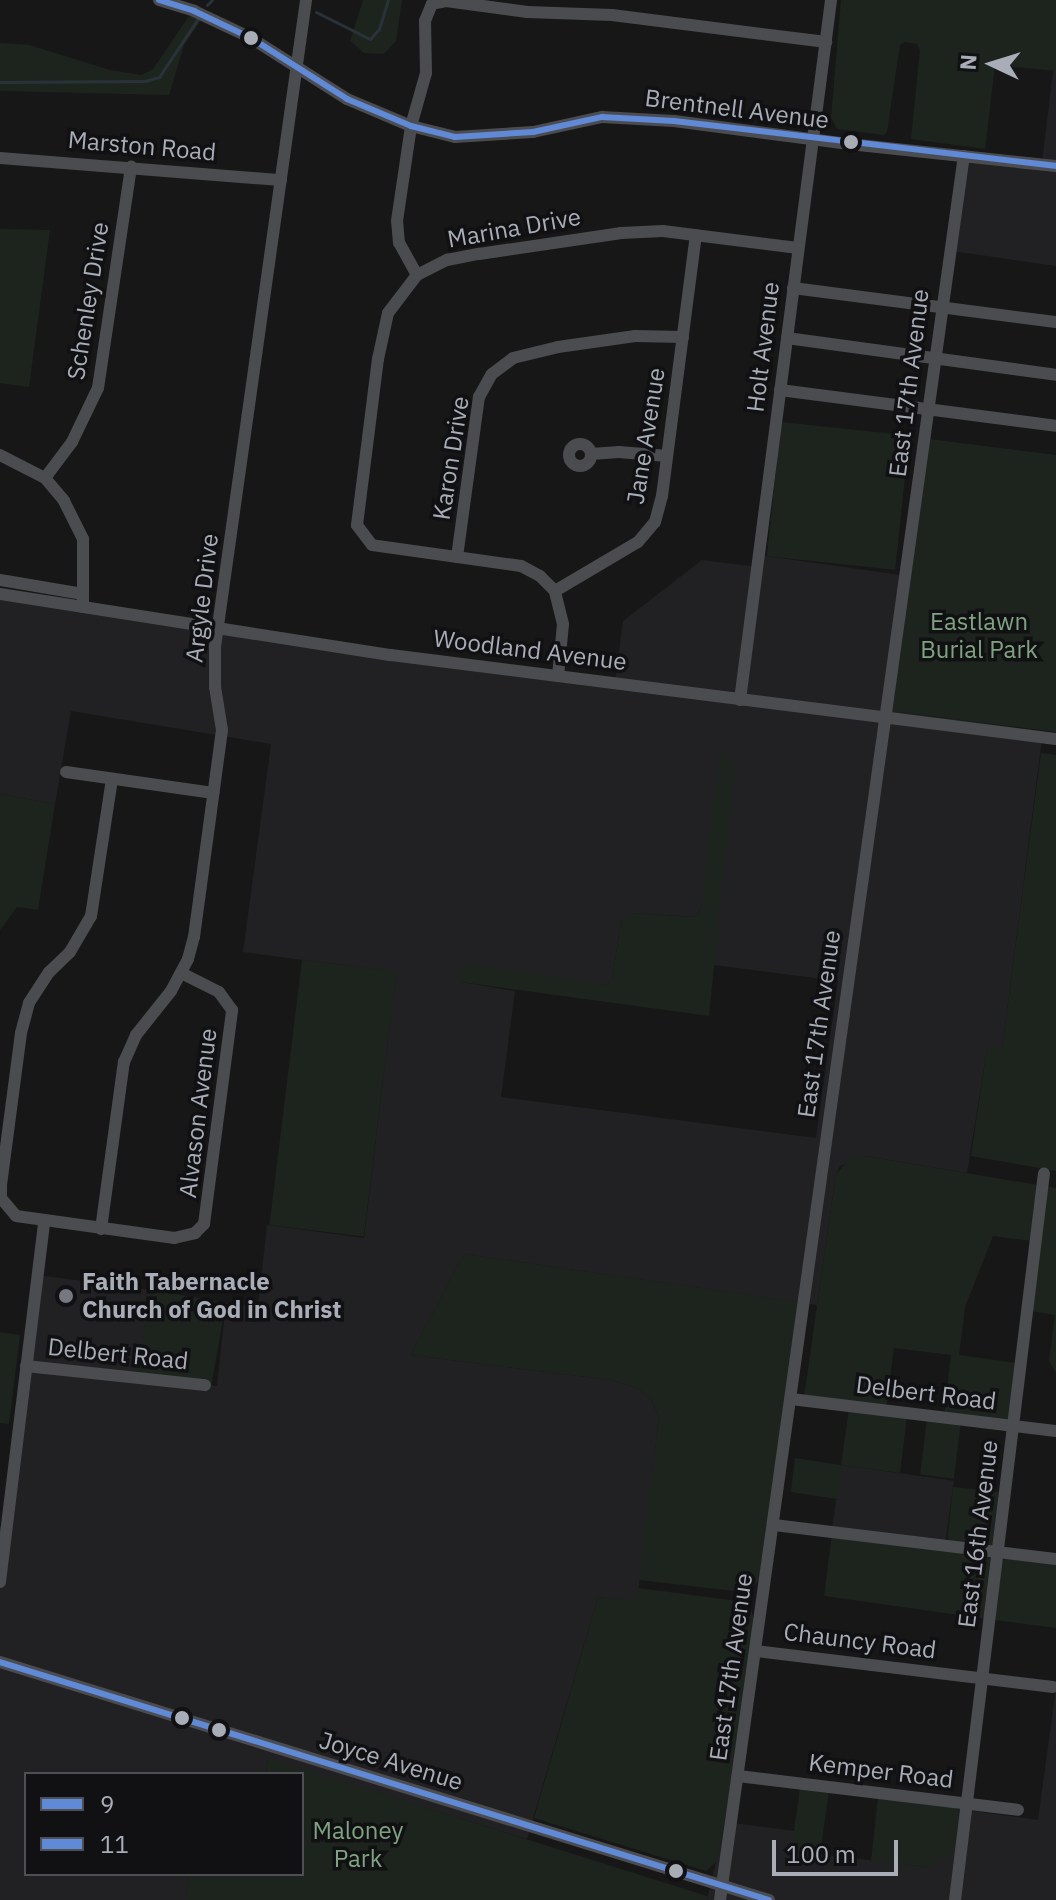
<!DOCTYPE html>
<style>
body{margin:0}
#map{position:relative;width:1056px;height:1900px;overflow:hidden;background:#171717;font-family:"IBM Plex Sans",sans-serif}
div>[style]{position:absolute}
[style*='--x']{left:calc(var(--x)*1px);top:calc(var(--y)*1px);width:calc(var(--w)*1px);rotate:calc(var(--a)*1deg)}
.built>*{inset:0;background:#212123;transform-origin:0 0}
.green>*{inset:0;background:#1d241e;transform-origin:0 0}
.stream>*{height:3px;margin:-1.5px;padding:0 1.5px;transform-origin:1.5px;border-radius:1.5px;background:#2a3239}
.minor>*{height:12px;margin:-6px;padding:0 6px;transform-origin:6px;border-radius:6px;background:#4b4c50}
.minor>.ring{margin:-6px;padding:0;box-sizing:content-box;background:none;border:12px solid #4b4c50;border-radius:50%}
.bus-1>*{height:6px;margin:-3px;padding:0 3px;transform-origin:3px;border-radius:3px;background:#6089d6}
.bus-2>*{height:6px;margin:-3px;padding:0 3px;transform-origin:3px;border-radius:3px;background:#6089d6}
.dots>*{width:22px;height:22px;translate:-50% -50%;box-sizing:border-box;border:4px solid #111113;border-radius:50%}
span{translate:-50% -50%;white-space:nowrap;text-align:center;line-height:1.15;-webkit-text-stroke:7px #111113;paint-order:stroke}
.street-label{font-size:24px;color:#a8adb8}
.park-label{font-size:24px;color:#7fa381}
.poi-label{font-size:24px;color:#a8adb8;font-weight:700}
.left{translate:0 -50%;text-align:left}
.legend{position:absolute;left:24px;top:1772px;width:280px;height:104px;box-sizing:border-box;background:#111113;border:2px solid #4d4f55;margin:0;padding:10px 14px;list-style:none;font-size:24px;color:#a8adb8}
.legend li{display:flex;align-items:center;gap:16px;height:40px}
.legend b{width:40px;border:2px solid #4d4f55}
.north{position:absolute;left:952px;top:24px;width:80px;height:80px;-webkit-text-stroke:6px #111113;paint-order:stroke;rotate:274deg;font-size:22px;font-weight:700;line-height:32px;text-align:center;color:#a8adb8}
.north::after{content:'';display:block;margin:auto;width:28px;height:36px;background:#a8adb8;clip-path:polygon(50% 0,100% 100%,50% 72%,0 100%)}
.scale{position:absolute;left:772px;top:1840px;width:126px;height:36px;box-sizing:border-box;border:4px solid #a8adb8;border-top:0;padding-left:10px;font-size:24px;line-height:28px;white-space:nowrap;color:#a8adb8;-webkit-text-stroke:6px #111113;paint-order:stroke}
</style>
<div id="map">
<div class="built">
<div style="clip-path:polygon(1053px 71px,1056px 71px,1056px 266px,945px 250px,961px 157px,1042px 163px)"></div>
<div style="clip-path:polygon(evenodd,758px 555px,909px 576px,900px 712px,1043px 731px,1002px 1050px,987px 1049px,967px 1173px,865px 1156px,840px 1166px,836px 1174px,817px 1305px,464px 1254px,411px 1355px,611px 1380px,639px 1389px,651px 1399px,659px 1417px,637px 1602px,598px 1597px,527px 1839px,268px 1759px,266px 1774px,26px 1774px,26px 1874px,189px 1874px,186px 1900px,0 1900px,0 1527px,5px 1527px,37px 1275px,152px 1290px,142px 1378px,217px 1386px,226px 1303px,258px 1306px,267px 1225px,364px 1238px,396px 972px,243px 952px,271px 744px,71px 711px,55px 804px,0 794px,0 594px,615px 683px,623px 621px,702px 560px,757px 567px,758px 555px,734px 761px,714px 965px,838px 981px,816px 1138px,501px 1097px,515px 991px,461px 982px,607px 985px,612px 980px,621px 922px,634px 913px,694px 917px,701px 909px,734px 761px)"></div>
<div style="left:841px;top:1465px;width:114px;height:70px;rotate:8deg"></div>
<div style="clip-path:polygon(1056px 1688px,1056px 1900px,707px 1900px,725px 1822px,795px 1831px,793px 1851px,928px 1867px,961px 1821px,958px 1809px,1038px 1820px)"></div>
</div>
<div class="green">
<div style="clip-path:polygon(363px 0,402px 0,396px 41px,384px 54px,364px 53px,350px 41px)"></div>
<div style="clip-path:polygon(841px 0,1056px 0,1056px 71px,995px 65px,985px 149px,911px 139px,920px 50px,917px 44px,905px 42px,900px 45px,887px 132px,884px 135px,837px 129px,831px 118px)"></div>
<div style="clip-path:polygon(189px 16px,201px 20px,184px 45px,169px 95px,0 91px,0 43px,29px 45px,110px 70px,142px 75px,153px 69px)"></div>
<div style="clip-path:polygon(0 229px,50px 230px,29px 387px,0 383px)"></div>
<div style="left:781px;top:422px;width:129px;height:135px;rotate:6deg"></div>
<div style="clip-path:polygon(929px 439px,1056px 455px,1056px 732px,900px 712px,894px 708px,892px 696px)"></div>
<div style="clip-path:polygon(1041px 753px,1056px 755px,1056px 1171px,971px 1156px,987px 1048px,1002px 1049px)"></div>
<div style="clip-path:polygon(719px 759px,735px 761px,709px 1016px,461px 982px,458px 973px,470px 964px,607px 985px,612px 980px,621px 922px,627px 917px,634px 913px,694px 917px,701px 909px)"></div>
<div style="clip-path:polygon(0 794px,55px 804px,38px 910px,17px 907px,0 930px)"></div>
<div style="left:302px;top:960px;width:95px;height:267px;rotate:7deg"></div>
<div style="clip-path:polygon(865px 1156px,1056px 1188px,1056px 1373px,1049px 1361px,1055px 1315px,1031px 1311px,1033px 1241px,993px 1236px,965px 1307px,959px 1355px,1017px 1363px,1008px 1420px,944px 1416px,951px 1355px,894px 1348px,886px 1409px,804px 1397px,836px 1174px,852px 1157px)"></div>
<div style="clip-path:polygon(464px 1254px,798px 1302px,760px 1579px,754px 1586px,743px 1592px,639px 1580px,659px 1417px,651px 1399px,639px 1389px,611px 1380px,411px 1355px)"></div>
<div style="left:152px;top:1290px;width:75px;height:89px;rotate:10deg"></div>
<div style="clip-path:polygon(0 1332px,20px 1335px,9px 1424px,0 1423px)"></div>
<div style="clip-path:polygon(849px 1409px,907px 1416px,900px 1473px,842px 1465px,837px 1499px,791px 1492px,795px 1458px,841px 1465px)"></div>
<div style="left:927px;top:1419px;width:34px;height:56px;rotate:7deg"></div>
<div style="left:953px;top:1487px;width:46px;height:58px;rotate:6deg"></div>
<div style="clip-path:polygon(832px 1534px,986px 1555px,992px 1560px,987px 1619px,824px 1596px)"></div>
<div style="clip-path:polygon(1006px 1558px,1056px 1564px,1056px 1628px,994px 1620px,1002px 1561px)"></div>
<div style="clip-path:polygon(638px 1588px,738px 1601px,752px 1612px,754px 1623px,725px 1822px,716px 1862px,706px 1871px,534px 1818px,598px 1597px,636px 1601px)"></div>
<div style="clip-path:polygon(268px 1758px,707px 1896px,707px 1900px,186px 1900px,189px 1874px,302px 1874px,302px 1774px,266px 1774px)"></div>
<div style="left:800px;top:1788px;width:29px;height:64px;rotate:8deg"></div>
<div style="clip-path:polygon(878px 1797px,944px 1804px,958px 1809px,961px 1821px,957px 1850px,928px 1867px,871px 1861px)"></div>
</div>
<div class="stream">
<div style="--x:207;--y:5;--w:7;--a:-45"></div>
<div style="--x:316;--y:12;--w:60;--a:26.6"></div>
<div style="--x:370;--y:39;--w:13;--a:-48"></div>
<div style="--x:379;--y:29;--w:30;--a:-73"></div>
<div style="--x:0;--y:82;--w:145;--a:-0.4"></div>
<div style="--x:145;--y:81;--w:15;--a:-16"></div>
<div style="--x:159;--y:77;--w:69;--a:-56.3"></div>
</div>
<div class="minor">
<div style="--x:159;--y:0;--w:37;--a:17"></div>
<div style="--x:194;--y:11;--w:63;--a:25.3"></div>
<div style="--x:251;--y:38;--w:114;--a:32.4"></div>
<div style="--x:347;--y:99;--w:69;--a:22.9"></div>
<div style="--x:411;--y:126;--w:45;--a:14"></div>
<div style="--x:455;--y:137;--w:78;--a:-3.7"></div>
<div style="--x:533;--y:132;--w:71;--a:-12.3"></div>
<div style="--x:602;--y:117;--w:72;--a:3.2"></div>
<div style="--x:674;--y:121;--w:177;--a:7.5"></div>
<div style="--x:849;--y:144;--w:208;--a:6.1"></div>
<div style="--x:0;--y:158;--w:282;--a:4.5"></div>
<div style="--x:417;--y:275;--w:37;--a:-119"></div>
<div style="--x:399;--y:243;--w:22;--a:-95"></div>
<div style="--x:397;--y:221;--w:96;--a:-81.6"></div>
<div style="--x:411;--y:126;--w:55;--a:-74.2"></div>
<div style="--x:426;--y:73;--w:52;--a:-91.1"></div>
<div style="--x:425;--y:21;--w:18;--a:-68"></div>
<div style="--x:432;--y:4;--w:14;--a:-12"></div>
<div style="--x:446;--y:1;--w:82;--a:7.7"></div>
<div style="--x:527;--y:12;--w:85;--a:2"></div>
<div style="--x:612;--y:15;--w:216;--a:7.2"></div>
<div style="--x:793;--y:288;--w:265;--a:7.4"></div>
<div style="--x:787;--y:338;--w:272;--a:7.8"></div>
<div style="--x:780;--y:390;--w:278;--a:7.4"></div>
<div class="ring" style="left:569px;top:444px;width:10px;height:10px"></div>
<div style="--x:591;--y:454;--w:28;--a:-4"></div>
<div style="--x:619;--y:452;--w:48;--a:4.8"></div>
<div style="--x:0;--y:455;--w:51;--a:27.1"></div>
<div style="--x:45;--y:478;--w:30;--a:50"></div>
<div style="--x:64;--y:501;--w:42;--a:63.4"></div>
<div style="--x:83;--y:539;--w:68;--a:90"></div>
<div style="--x:45;--y:478;--w:45;--a:-53.1"></div>
<div style="--x:72;--y:442;--w:60;--a:-64.3"></div>
<div style="--x:98;--y:388;--w:224;--a:-81.5"></div>
<div style="--x:457;--y:557;--w:162;--a:-82.2"></div>
<div style="--x:479;--y:397;--w:26;--a:-61"></div>
<div style="--x:492;--y:374;--w:26;--a:-37"></div>
<div style="--x:513;--y:358;--w:46;--a:-13.7"></div>
<div style="--x:558;--y:347;--w:78;--a:-8.1"></div>
<div style="--x:635;--y:336;--w:48;--a:1.2"></div>
<div style="--x:0;--y:580;--w:84;--a:9.6"></div>
<div style="--x:555;--y:591;--w:96;--a:-30.6"></div>
<div style="--x:638;--y:542;--w:26;--a:-50"></div>
<div style="--x:655;--y:522;--w:27;--a:-75"></div>
<div style="--x:662;--y:496;--w:263;--a:-82.6"></div>
<div style="--x:0;--y:594;--w:396;--a:8.9"></div>
<div style="--x:391;--y:655;--w:670;--a:7.2"></div>
<div style="--x:558;--y:676;--w:52;--a:-84.5"></div>
<div style="--x:563;--y:624;--w:34;--a:-104"></div>
<div style="--x:555;--y:591;--w:21;--a:-135"></div>
<div style="--x:540;--y:576;--w:21;--a:-152"></div>
<div style="--x:521;--y:566;--w:150;--a:-172"></div>
<div style="--x:372;--y:545;--w:25;--a:-127"></div>
<div style="--x:357;--y:525;--w:167;--a:-82.8"></div>
<div style="--x:378;--y:359;--w:47;--a:-77.7"></div>
<div style="--x:388;--y:313;--w:48;--a:-52.7"></div>
<div style="--x:417;--y:275;--w:34;--a:-27"></div>
<div style="--x:447;--y:260;--w:33;--a:-11"></div>
<div style="--x:479;--y:254;--w:144;--a:-8.4"></div>
<div style="--x:621;--y:233;--w:42;--a:-2.7"></div>
<div style="--x:663;--y:231;--w:136;--a:7.2"></div>
<div style="--x:740;--y:700;--w:706;--a:-82.59"></div>
<div style="--x:66;--y:772;--w:149;--a:8.1"></div>
<div style="--x:112;--y:779;--w:139;--a:98.7"></div>
<div style="--x:91;--y:916;--w:42;--a:120.3"></div>
<div style="--x:70;--y:952;--w:29;--a:136"></div>
<div style="--x:49;--y:972;--w:37;--a:123"></div>
<div style="--x:29;--y:1003;--w:31;--a:105"></div>
<div style="--x:21;--y:1033;--w:153;--a:97.5"></div>
<div style="--x:1;--y:1185;--w:13;--a:90"></div>
<div style="--x:1;--y:1198;--w:23;--a:50"></div>
<div style="--x:16;--y:1216;--w:160;--a:7.9"></div>
<div style="--x:174;--y:1238;--w:22;--a:-13"></div>
<div style="--x:195;--y:1233;--w:13;--a:-45"></div>
<div style="--x:204;--y:1224;--w:216;--a:-82.5"></div>
<div style="--x:232;--y:1010;--w:22;--a:-126"></div>
<div style="--x:219;--y:992;--w:42;--a:-153.4"></div>
<div style="--x:101;--y:1229;--w:169;--a:-82.2"></div>
<div style="--x:124;--y:1062;--w:30;--a:-66"></div>
<div style="--x:136;--y:1035;--w:56;--a:-51.5"></div>
<div style="--x:171;--y:991;--w:36;--a:-62"></div>
<div style="--x:188;--y:959;--w:23;--a:-75"></div>
<div style="--x:194;--y:937;--w:209;--a:-82.3"></div>
<div style="--x:222;--y:730;--w:44;--a:-99.2"></div>
<div style="--x:215;--y:687;--w:40;--a:-90"></div>
<div style="--x:215;--y:647;--w:653;--a:-81.99"></div>
<div style="--x:26;--y:1366;--w:180;--a:6.1"></div>
<div style="--x:791;--y:1399;--w:267;--a:6.9"></div>
<div style="--x:774;--y:1525;--w:284;--a:6.9"></div>
<div style="--x:0;--y:1582;--w:363;--a:-83"></div>
<div style="--x:756;--y:1651;--w:299;--a:6.9"></div>
<div style="--x:0;--y:1662;--w:805;--a:17.2"></div>
<div style="--x:738;--y:1776;--w:282;--a:6.9"></div>
<div style="--x:720;--y:1900;--w:1761;--a:-82.04"></div>
<div style="--x:955;--y:1900;--w:732;--a:-83.02"></div>
</div>
<div class="bus-1">
<div style="--x:159;--y:0;--w:37;--a:17"></div>
<div style="--x:194;--y:11;--w:63;--a:25.3"></div>
<div style="--x:251;--y:38;--w:114;--a:32.4"></div>
<div style="--x:347;--y:99;--w:69;--a:22.9"></div>
<div style="--x:411;--y:126;--w:45;--a:14"></div>
<div style="--x:455;--y:137;--w:78;--a:-3.7"></div>
<div style="--x:533;--y:132;--w:71;--a:-12.3"></div>
<div style="--x:602;--y:117;--w:72;--a:3.2"></div>
<div style="--x:674;--y:121;--w:385;--a:6.7"></div>
</div>
<div class="bus-2">
<div style="--x:0;--y:1662;--w:805;--a:17.2"></div>
</div>
<div class="dots">
<div style="left:251px;top:38px;background:#a8adb8"></div>
<div style="left:851px;top:142px;background:#a8adb8"></div>
<div style="left:66px;top:1296px;background:#757880"></div>
<div style="left:182px;top:1718px;background:#a8adb8"></div>
<div style="left:219px;top:1730px;background:#a8adb8"></div>
<div style="left:676px;top:1871px;background:#a8adb8"></div>
</div>
<div class="street-label">
<span style="left:737px;top:109px;rotate:7deg">Brentnell Avenue</span>
<span style="left:142px;top:146px;rotate:5deg">Marston Road</span>
<span style="left:514px;top:228px;rotate:-10deg">Marina Drive</span>
<span style="left:88px;top:301px;rotate:-81deg">Schenley Drive</span>
<span style="left:763px;top:347px;rotate:-83deg">Holt Avenue</span>
<span style="left:909px;top:383px;rotate:-83deg">East 17th Avenue</span>
<span style="left:646px;top:436px;rotate:-81deg">Jane Avenue</span>
<span style="left:451px;top:458px;rotate:-81deg">Karon Drive</span>
<span style="left:202px;top:598px;rotate:-83deg">Argyle Drive</span>
<span style="left:530px;top:650px;rotate:7deg">Woodland Avenue</span>
<span style="left:819px;top:1024px;rotate:-82deg">East 17th Avenue</span>
<span style="left:198px;top:1113px;rotate:-83deg">Alvason Avenue</span>
<span style="left:118px;top:1354px;rotate:6deg">Delbert Road</span>
<span style="left:926px;top:1393px;rotate:7deg">Delbert Road</span>
<span style="left:978px;top:1534px;rotate:-83deg">East 16th Avenue</span>
<span style="left:860px;top:1641px;rotate:7deg">Chauncy Road</span>
<span style="left:731px;top:1667px;rotate:-82deg">East 17th Avenue</span>
<span style="left:391px;top:1761px;rotate:17deg">Joyce Avenue</span>
<span style="left:881px;top:1771px;rotate:7deg">Kemper Road</span>
</div>
<div class="park-label">
<span style="left:979px;top:636px">Eastlawn<br>Burial Park</span>
<span style="left:358px;top:1845px">Maloney<br>Park</span>
</div>
<div class="poi-label">
<span class="left" style="left:82px;top:1296px">Faith Tabernacle<br>Church of God in Christ</span>
</div>
<ul class="legend">
<li><b style="height:10px;background:#6089d6"></b>9</li>
<li><b style="height:10px;background:#6089d6"></b>11</li>
</ul>
<div class="north">N</div>
<div class="scale">100 m</div>
</div>
